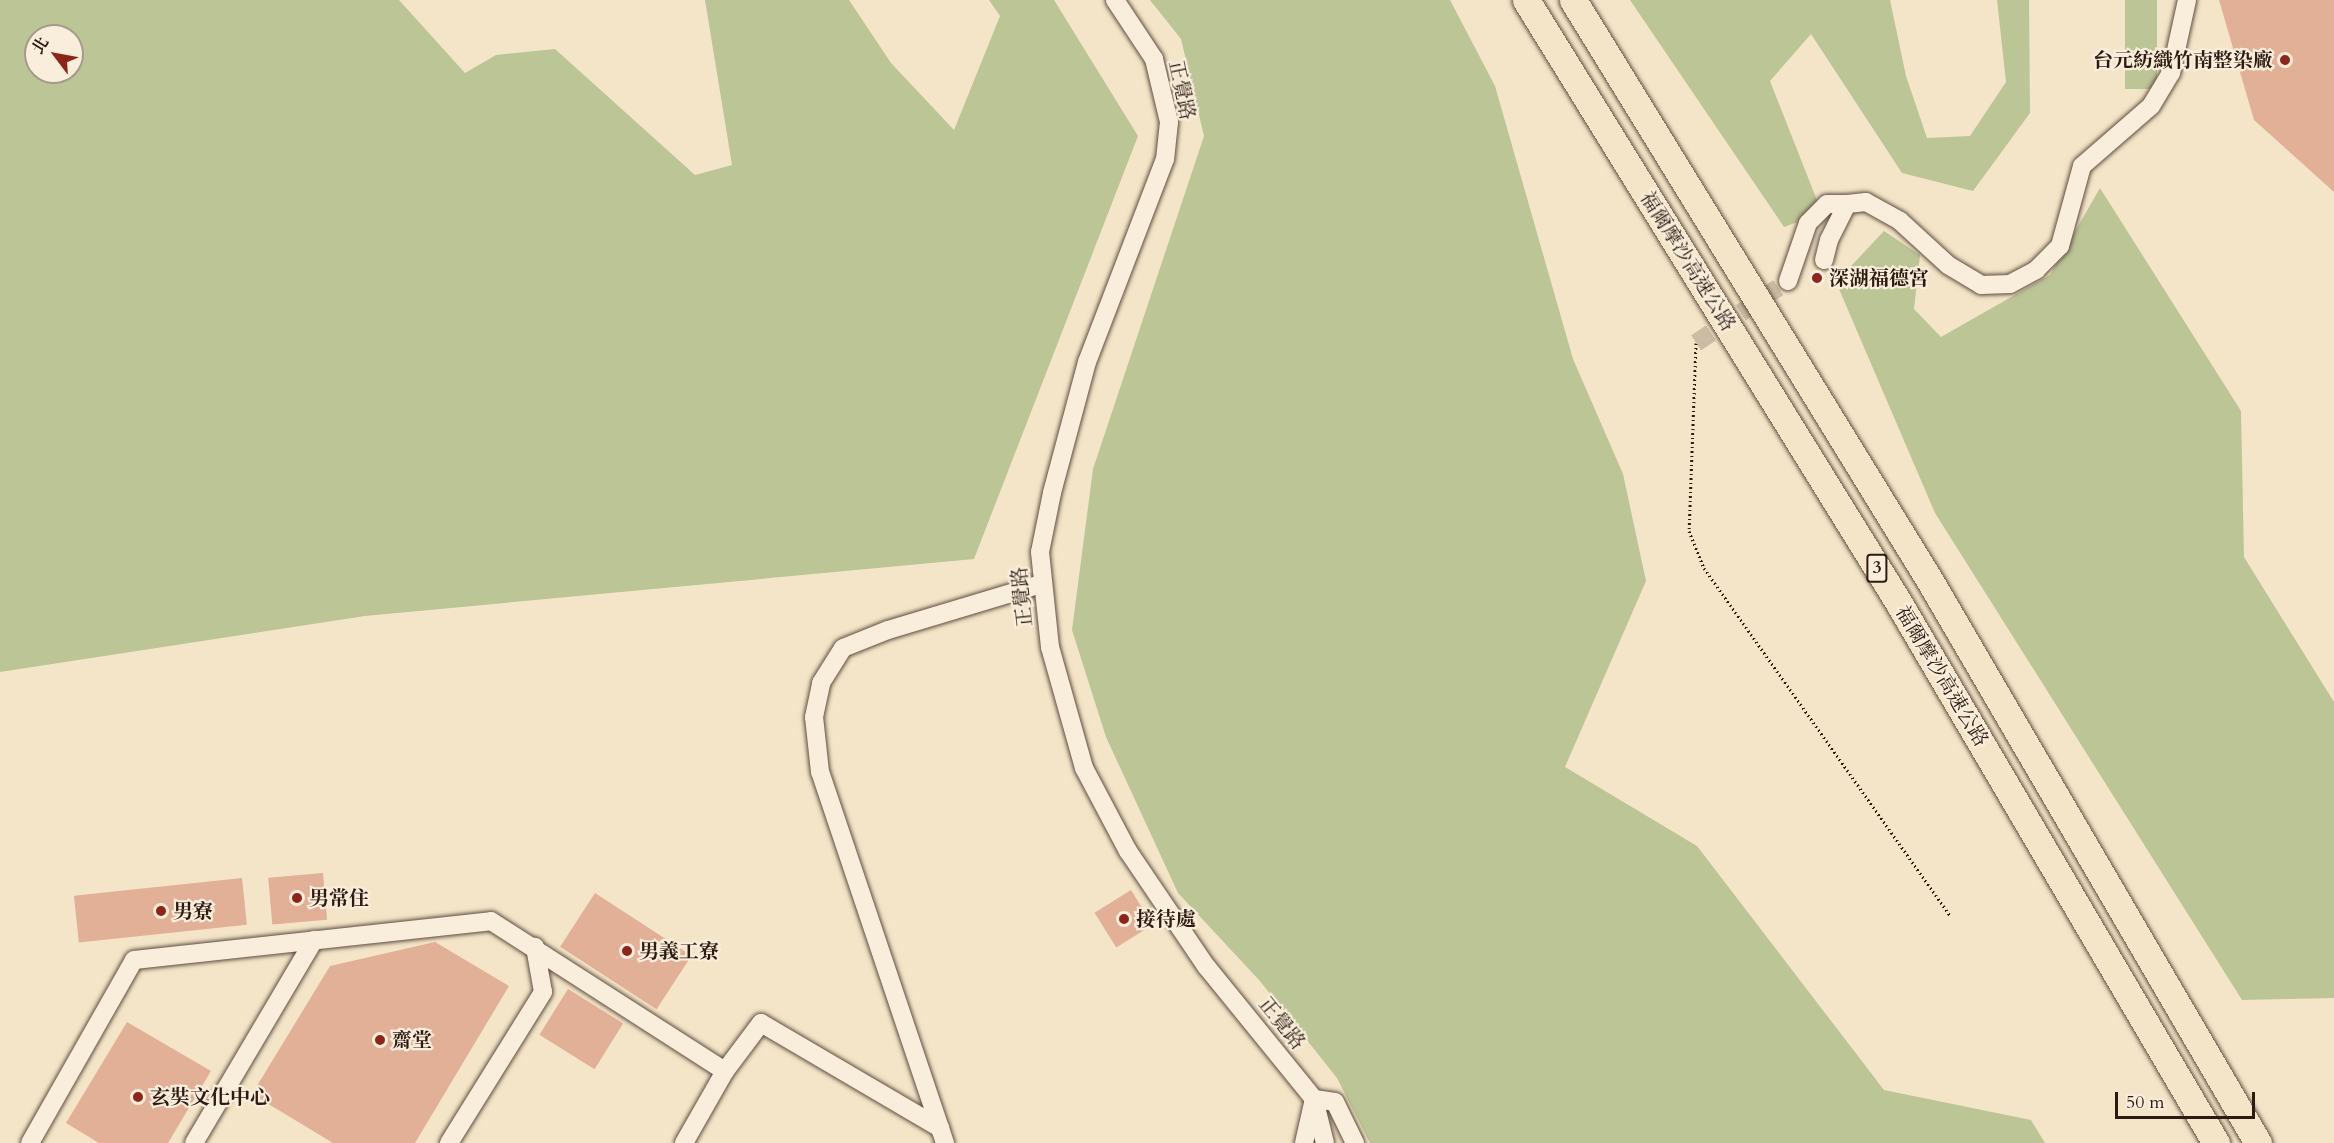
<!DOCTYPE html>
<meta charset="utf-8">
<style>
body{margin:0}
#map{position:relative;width:2334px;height:1143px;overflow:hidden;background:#f4e5c8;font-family:Cardo,"Noto Serif TC",serif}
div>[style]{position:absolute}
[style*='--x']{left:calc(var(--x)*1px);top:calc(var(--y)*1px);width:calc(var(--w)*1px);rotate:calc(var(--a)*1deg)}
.green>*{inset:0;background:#bbc596;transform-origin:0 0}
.building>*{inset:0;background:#e2af97;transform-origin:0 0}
.minor-tunnel>*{height:18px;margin-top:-9px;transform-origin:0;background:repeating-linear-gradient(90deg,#ccbca4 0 18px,transparent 0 27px)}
.path>*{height:3px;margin-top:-1.5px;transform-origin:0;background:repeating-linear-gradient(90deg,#2e1a12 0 1.5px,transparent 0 4.5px)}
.roads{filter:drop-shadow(0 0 2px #604d40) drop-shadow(0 0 2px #604d40)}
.minor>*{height:18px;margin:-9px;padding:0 9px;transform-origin:9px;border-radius:9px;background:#f8eedb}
.highway>*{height:27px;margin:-13.5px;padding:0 13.5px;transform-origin:13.5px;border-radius:13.5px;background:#f4e5c8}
.dots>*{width:16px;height:16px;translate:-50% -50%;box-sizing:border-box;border:3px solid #f8eedb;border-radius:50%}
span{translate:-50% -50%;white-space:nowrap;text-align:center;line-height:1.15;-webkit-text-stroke:4.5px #f8eedb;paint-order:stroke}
.shield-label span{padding:2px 4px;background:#f8eedb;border:2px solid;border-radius:4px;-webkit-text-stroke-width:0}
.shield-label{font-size:18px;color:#2e1a12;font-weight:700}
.poi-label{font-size:20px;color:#2e1a12;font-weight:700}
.right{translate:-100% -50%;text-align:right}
.left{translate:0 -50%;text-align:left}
.street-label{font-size:20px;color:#2e1a12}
.north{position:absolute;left:24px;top:24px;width:60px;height:60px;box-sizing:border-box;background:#f8eedb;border:2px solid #a7998b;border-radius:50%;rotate:302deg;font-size:16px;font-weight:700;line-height:24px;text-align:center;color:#2e1a12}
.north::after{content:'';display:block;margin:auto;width:21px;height:27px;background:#8f2418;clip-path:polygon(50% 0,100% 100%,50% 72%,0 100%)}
.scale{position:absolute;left:2115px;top:1092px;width:140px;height:27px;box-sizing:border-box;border:3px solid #2e1a12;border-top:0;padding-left:8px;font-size:18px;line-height:21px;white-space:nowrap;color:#2e1a12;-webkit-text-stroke:4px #f8eedb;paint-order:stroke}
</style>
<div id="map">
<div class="green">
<div style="clip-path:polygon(evenodd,0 0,399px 0,465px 73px,496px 55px,555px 49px,695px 175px,732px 165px,705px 0,849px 0,891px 63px,954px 130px,1000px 16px,989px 0,1054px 0,1138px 136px,974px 559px,365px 616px,0 672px,0 0,36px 36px,72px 36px,72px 72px,36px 72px,36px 36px)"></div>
<div style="clip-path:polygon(1150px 0,1450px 0,1495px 86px,1573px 359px,1623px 474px,1646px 581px,1565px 767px,1697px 846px,1884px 1090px,2031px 1120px,2045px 1143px,1370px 1143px,1337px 1078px,1259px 980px,1178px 893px,1106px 737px,1072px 630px,1093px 469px,1204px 136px,1181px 39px)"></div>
<div style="clip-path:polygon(1630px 0,1890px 0,1906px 76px,1927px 138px,1970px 136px,2006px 82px,1997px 0,2029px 0,2030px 113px,1973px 191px,1902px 173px,1811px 34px,1770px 81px,1822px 213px,1784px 227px)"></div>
<div style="left:2125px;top:0;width:32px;height:89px"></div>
<div style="clip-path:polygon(2100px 188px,2241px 411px,2244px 557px,2334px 702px,2334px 998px,2242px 1000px,1935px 513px,1836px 282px,1884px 231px,1920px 255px,1914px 309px,1941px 337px,2050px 275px)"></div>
</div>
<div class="building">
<div style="clip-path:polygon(2219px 0,2334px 0,2334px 192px,2254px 120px)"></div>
<div style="left:323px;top:873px;width:47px;height:55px;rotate:85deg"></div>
<div style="left:242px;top:878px;width:47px;height:169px;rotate:84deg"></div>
<div style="left:1131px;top:890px;width:41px;height:43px;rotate:58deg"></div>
<div style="left:595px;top:893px;width:115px;height:64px;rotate:33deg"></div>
<div style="clip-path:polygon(435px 942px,509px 986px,415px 1143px,333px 1143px,252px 1094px,330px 966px)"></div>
<div style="left:568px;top:989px;width:65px;height:54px;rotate:32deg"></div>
<div style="clip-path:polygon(127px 1022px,211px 1071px,168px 1143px,99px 1143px,66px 1123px)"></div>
</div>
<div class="minor-tunnel">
<div style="--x:1696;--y:343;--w:111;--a:-34"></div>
</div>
<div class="path">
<div style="--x:1696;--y:343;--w:188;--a:92.1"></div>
<div style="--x:1689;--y:531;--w:40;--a:68"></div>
<div style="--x:1704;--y:568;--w:426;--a:54.7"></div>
</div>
<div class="roads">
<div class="minor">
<div style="--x:1115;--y:0;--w:71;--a:56.5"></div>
<div style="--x:1154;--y:59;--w:65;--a:76.6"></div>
<div style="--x:1169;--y:122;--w:37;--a:96"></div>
<div style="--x:1165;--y:159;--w:217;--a:111"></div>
<div style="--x:1087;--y:362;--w:136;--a:105"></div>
<div style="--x:1052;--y:493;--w:60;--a:101.5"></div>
<div style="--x:1040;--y:552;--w:96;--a:84"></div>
<div style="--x:1050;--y:647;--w:126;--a:74.3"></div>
<div style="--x:1084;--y:768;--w:94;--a:62.1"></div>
<div style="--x:1128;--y:851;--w:139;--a:55.9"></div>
<div style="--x:1206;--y:966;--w:171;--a:50.9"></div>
<div style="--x:1314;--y:1099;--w:45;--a:76"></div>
<div style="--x:1824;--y:260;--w:21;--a:-76"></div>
<div style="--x:1829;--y:240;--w:40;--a:-63.4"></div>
<div style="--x:1847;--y:204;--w:19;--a:-6"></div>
<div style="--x:1866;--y:202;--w:39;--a:29"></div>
<div style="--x:1900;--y:221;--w:65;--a:42.5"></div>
<div style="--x:1948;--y:265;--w:39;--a:31"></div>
<div style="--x:1981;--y:285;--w:29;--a:-2"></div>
<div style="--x:2010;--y:284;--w:30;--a:-28"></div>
<div style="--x:2036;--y:270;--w:34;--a:-45"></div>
<div style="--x:2060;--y:246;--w:83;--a:-74.6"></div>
<div style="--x:2082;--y:166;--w:91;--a:-41"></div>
<div style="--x:2151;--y:106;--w:39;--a:-59"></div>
<div style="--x:2171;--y:73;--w:75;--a:-77.6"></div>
<div style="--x:1788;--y:281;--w:61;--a:-71"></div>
<div style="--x:1808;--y:223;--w:27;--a:-45"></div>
<div style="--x:1827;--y:204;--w:20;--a:0"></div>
<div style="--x:30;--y:1143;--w:210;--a:-60.4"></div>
<div style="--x:134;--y:960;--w:359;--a:-6.2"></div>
<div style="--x:491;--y:921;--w:278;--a:32.7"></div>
<div style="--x:725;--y:1071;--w:60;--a:-53.1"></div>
<div style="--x:761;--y:1023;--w:208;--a:30.4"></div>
<div style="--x:194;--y:1143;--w:236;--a:-59.4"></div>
<div style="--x:449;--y:1143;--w:178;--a:-58.1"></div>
<div style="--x:543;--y:992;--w:46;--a:-100.1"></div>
<div style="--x:684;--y:1143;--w:83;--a:-60.3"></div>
<div style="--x:945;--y:1143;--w:391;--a:-108.6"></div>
<div style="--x:820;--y:772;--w:55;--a:-96.2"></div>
<div style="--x:814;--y:717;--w:35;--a:-78"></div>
<div style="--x:821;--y:683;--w:41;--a:-57.8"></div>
<div style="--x:843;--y:648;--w:48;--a:-21.8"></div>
<div style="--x:888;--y:630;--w:160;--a:-16.7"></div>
<div style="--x:1304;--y:1143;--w:45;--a:-77.2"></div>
<div style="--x:1314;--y:1099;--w:21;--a:8"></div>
<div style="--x:1335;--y:1102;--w:46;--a:64"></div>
</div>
<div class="highway">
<div style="--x:1526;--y:0;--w:705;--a:58.27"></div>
<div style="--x:1897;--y:600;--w:630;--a:59.57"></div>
<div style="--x:1573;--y:0;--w:682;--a:58.43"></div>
<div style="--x:1930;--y:581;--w:651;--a:59.73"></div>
</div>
</div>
<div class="dots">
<div style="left:2285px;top:60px;background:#8f2418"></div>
<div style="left:1817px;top:278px;background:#8f2418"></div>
<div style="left:297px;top:898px;background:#8f2418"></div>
<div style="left:161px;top:911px;background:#8f2418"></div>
<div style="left:1124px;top:919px;background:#8f2418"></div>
<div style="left:627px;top:951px;background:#8f2418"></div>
<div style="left:380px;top:1040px;background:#8f2418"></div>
<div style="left:138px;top:1097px;background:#8f2418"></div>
</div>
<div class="shield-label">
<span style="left:1877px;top:568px">3</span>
</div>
<div class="poi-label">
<span class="right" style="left:2273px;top:60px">台元紡織竹南整染廠</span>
<span class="left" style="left:1829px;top:278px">深湖福德宮</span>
<span class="left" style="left:309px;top:898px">男常住</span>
<span class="left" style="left:173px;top:911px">男寮</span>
<span class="left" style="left:1136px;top:919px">接待處</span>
<span class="left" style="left:639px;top:951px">男義工寮</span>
<span class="left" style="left:392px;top:1040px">齋堂</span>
<span class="left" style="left:150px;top:1097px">玄奘文化中心</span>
</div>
<div class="street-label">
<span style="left:1182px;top:90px;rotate:78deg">正覺路</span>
<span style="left:1688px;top:261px;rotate:58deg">福爾摩沙高速公路</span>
<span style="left:1022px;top:597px;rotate:-96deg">正覺路</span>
<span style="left:1942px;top:676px;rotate:59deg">福爾摩沙高速公路</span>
<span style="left:1282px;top:1023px;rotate:51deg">正覺路</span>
</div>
<div class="north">北</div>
<div class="scale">50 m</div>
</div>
